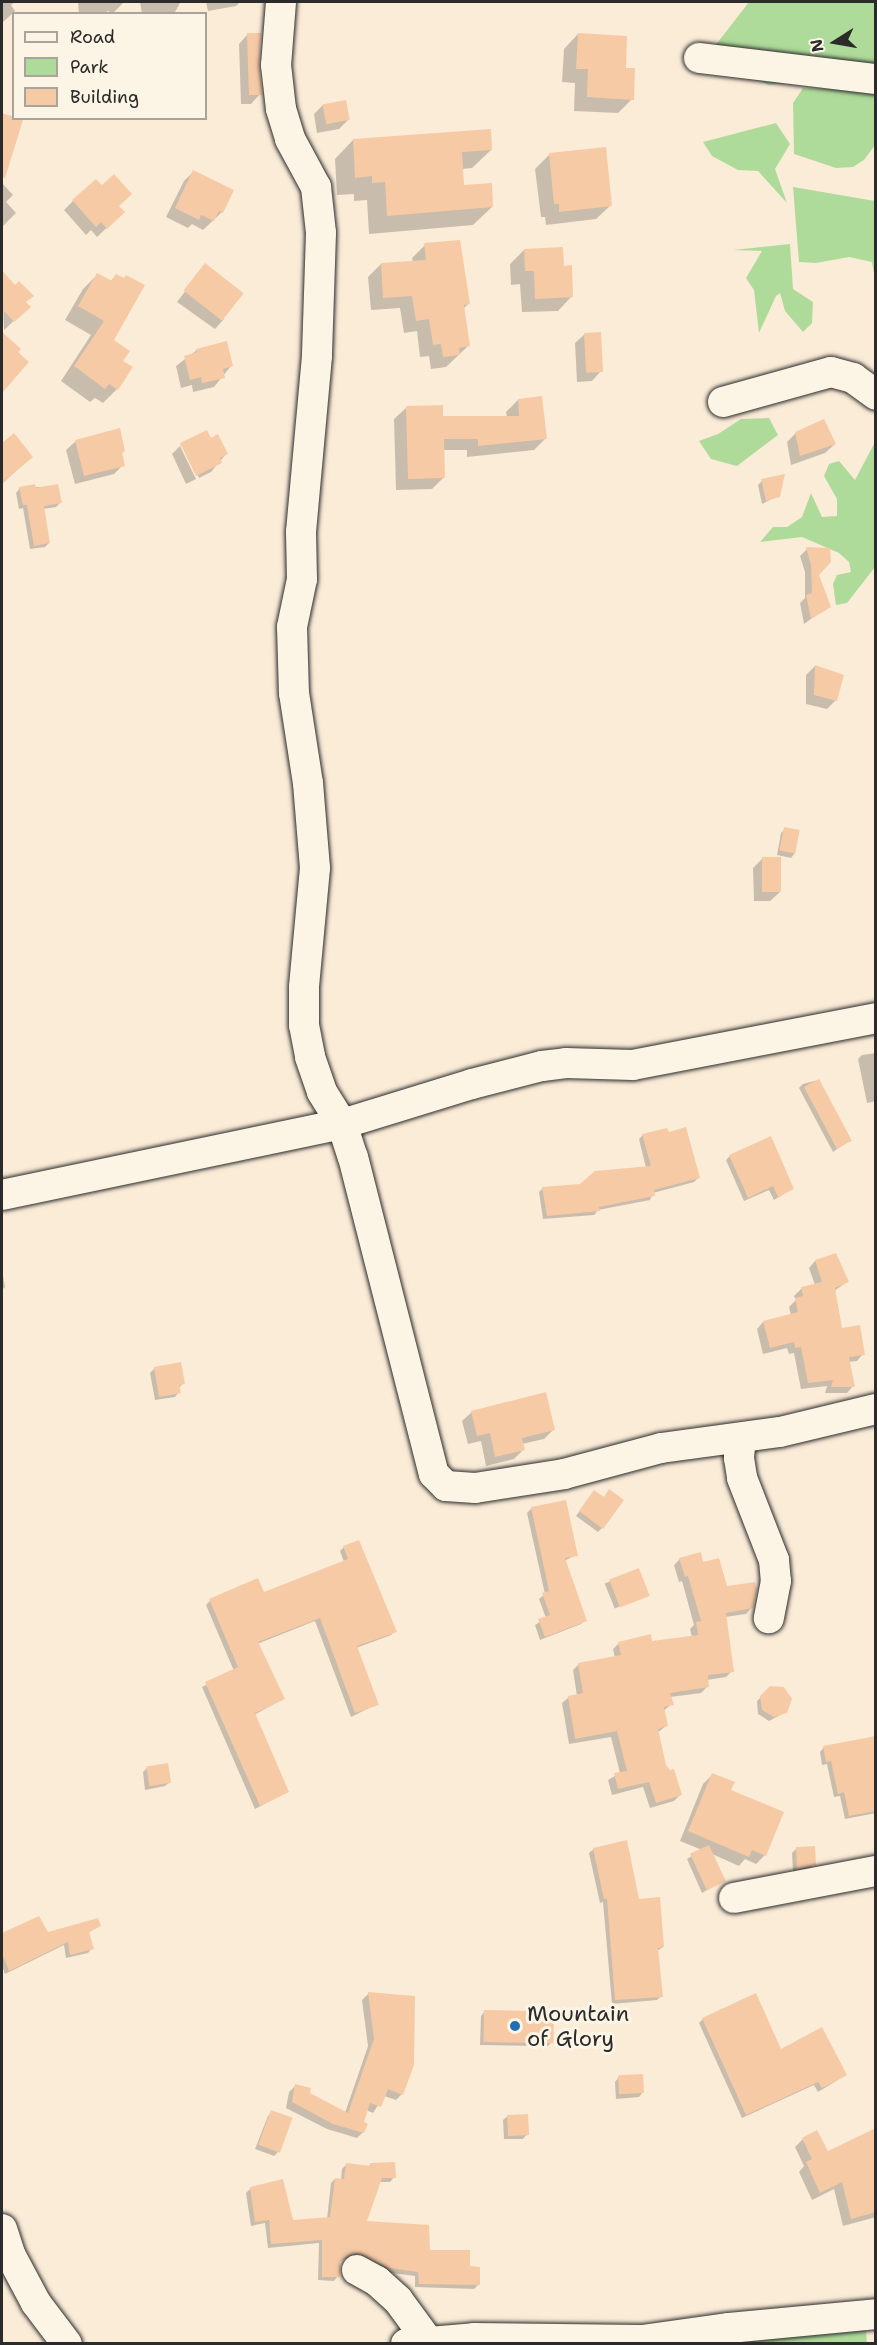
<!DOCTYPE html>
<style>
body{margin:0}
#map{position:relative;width:877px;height:2345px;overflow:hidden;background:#fbecd8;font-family:"Shantell Sans",sans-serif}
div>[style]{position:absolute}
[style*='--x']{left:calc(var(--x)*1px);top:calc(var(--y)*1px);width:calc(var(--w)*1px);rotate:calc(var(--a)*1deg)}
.green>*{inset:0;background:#afdb9a}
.shadow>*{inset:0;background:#0003;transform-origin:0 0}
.building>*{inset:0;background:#f7caa6;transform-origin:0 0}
.roads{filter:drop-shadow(0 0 2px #2b2b2b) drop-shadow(0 0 2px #2b2b2b)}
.minor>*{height:30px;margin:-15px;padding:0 15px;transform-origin:15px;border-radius:15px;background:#fcf5e5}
.dots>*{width:16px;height:16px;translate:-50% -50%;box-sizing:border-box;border:3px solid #fcf5e5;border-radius:50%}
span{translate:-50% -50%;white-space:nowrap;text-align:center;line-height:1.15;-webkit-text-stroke:6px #fcf5e5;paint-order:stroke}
.poi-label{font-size:22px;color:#2b2b2b}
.left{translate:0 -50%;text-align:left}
.frame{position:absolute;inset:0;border:3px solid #2b2b2b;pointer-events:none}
.legend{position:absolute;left:12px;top:12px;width:195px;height:108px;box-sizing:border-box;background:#fcf5e5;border:2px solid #a8a49b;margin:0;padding:8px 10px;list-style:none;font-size:18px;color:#2b2b2b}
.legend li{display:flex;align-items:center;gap:12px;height:30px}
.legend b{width:30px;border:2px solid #a8a49b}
.north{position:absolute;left:805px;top:12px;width:60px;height:60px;-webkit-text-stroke:4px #fcf5e5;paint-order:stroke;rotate:259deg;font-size:16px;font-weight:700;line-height:24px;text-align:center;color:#2b2b2b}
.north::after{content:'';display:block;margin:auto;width:21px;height:27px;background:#2b2b2b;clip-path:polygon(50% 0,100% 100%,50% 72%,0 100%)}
</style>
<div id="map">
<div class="green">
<div style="clip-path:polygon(749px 2px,875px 2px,875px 72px,769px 85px,744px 75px,711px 51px)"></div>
<div style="clip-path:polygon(875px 85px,875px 145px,864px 160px,853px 167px,836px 168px,794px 154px,793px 103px,803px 88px,849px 90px)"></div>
<div style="clip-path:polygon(776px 123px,790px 144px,775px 169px,787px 203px,758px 171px,738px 170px,712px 156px,703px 142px)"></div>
<div style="clip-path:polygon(793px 187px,875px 201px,875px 279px,872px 262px,849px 257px,816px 263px,799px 262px)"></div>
<div style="clip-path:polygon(790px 244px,793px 289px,813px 302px,812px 323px,803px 332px,785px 311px,780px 293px,776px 296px,759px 333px,754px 290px,746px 278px,762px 251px,733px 250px)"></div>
<div style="clip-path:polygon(769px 418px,778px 435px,737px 466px,711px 459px,699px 441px,718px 434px,741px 419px)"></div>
<div style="clip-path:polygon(875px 442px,875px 567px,847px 603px,836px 605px,833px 584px,837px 575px,851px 572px,849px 562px,839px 553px,802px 537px,760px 542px,773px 527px,787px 527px,802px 517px,811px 493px,822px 517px,837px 516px,837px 499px,824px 476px,829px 464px,839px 461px,855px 480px)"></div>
<div style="clip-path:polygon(866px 2330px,867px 2344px,619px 2344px)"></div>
</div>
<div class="shadow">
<div style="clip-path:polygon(2px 2px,15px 2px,11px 5px,15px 11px,2px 23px)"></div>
<div style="clip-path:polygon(78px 2px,124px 2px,113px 13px,107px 11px,106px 14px,79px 14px)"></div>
<div style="clip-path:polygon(140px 2px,191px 2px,180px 3px,174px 14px,142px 14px)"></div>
<div style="clip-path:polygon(206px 2px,240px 2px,236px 6px,208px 11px)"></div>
<div style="clip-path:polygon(248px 34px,257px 64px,260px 94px,251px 104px,241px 104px,239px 44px)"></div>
<div style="clip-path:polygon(578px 34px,624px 69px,632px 99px,618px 113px,574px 111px,575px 83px,562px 82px,564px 49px)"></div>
<div style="clip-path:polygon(323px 105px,348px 120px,339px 129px,317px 133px,314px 114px)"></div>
<div style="clip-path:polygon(2px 115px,22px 121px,2px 163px)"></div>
<div style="clip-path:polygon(353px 140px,491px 150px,472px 168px,462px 169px,463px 186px,492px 207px,473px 225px,369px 234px,367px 200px,354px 201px,354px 194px,337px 195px,335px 159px)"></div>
<div style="clip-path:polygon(549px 155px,611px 205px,596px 219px,546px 225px,545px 217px,541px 217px,535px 169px)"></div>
<div style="clip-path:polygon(193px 172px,222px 212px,203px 230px,192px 224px,188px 228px,166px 217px,184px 181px)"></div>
<div style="clip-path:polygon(2px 183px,13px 195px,6px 202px,16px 213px,2px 227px)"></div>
<div style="clip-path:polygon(73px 201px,117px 206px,114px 221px,97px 237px,91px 230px,86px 235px,64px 210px)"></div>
<div style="clip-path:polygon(425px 245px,468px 304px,463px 309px,468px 346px,446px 367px,431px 369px,429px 356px,420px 357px,417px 331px,404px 333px,400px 308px,371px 310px,368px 277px,381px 264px,413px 263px,412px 258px)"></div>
<div style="clip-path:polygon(524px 250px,562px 267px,572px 296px,558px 311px,522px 312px,520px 284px,511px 285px,510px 264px)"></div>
<div style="clip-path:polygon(205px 265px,224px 319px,215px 329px,177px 302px)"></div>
<div style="clip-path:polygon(2px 272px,25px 303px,19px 316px,4px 330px)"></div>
<div style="clip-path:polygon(97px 275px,110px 282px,116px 275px,112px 341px,117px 389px,103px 403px,95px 398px,90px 402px,61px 381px,91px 335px,65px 320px,83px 289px)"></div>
<div style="clip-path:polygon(585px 334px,601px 371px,592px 381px,577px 382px,575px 343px)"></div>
<div style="clip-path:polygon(8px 339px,8px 384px,2px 390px,2px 346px)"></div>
<div style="clip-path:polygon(197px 350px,231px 366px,214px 387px,193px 392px,192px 385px,181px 388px,176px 366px)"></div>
<div style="clip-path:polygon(518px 400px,546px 438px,534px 450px,467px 457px,467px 450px,443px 450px,444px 477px,432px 489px,396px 490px,394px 419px,406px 408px,442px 417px,507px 417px,506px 412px)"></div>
<div style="clip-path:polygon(796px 433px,835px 444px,825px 453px,791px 465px,787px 442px)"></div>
<div style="clip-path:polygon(211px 440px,226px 454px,211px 472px,199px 478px,183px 446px,180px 446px,196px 479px,186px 484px,172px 454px,181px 445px)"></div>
<div style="clip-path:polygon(76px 441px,124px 451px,121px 454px,123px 465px,114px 474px,75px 484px,66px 450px)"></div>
<div style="clip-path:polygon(2px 442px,31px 457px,2px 484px)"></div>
<div style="clip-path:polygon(762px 481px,778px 496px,762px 504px,758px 485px)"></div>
<div style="clip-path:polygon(57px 486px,60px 503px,56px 507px,43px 509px,49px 543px,45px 547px,30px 549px,23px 508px,19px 509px,16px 493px,20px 488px)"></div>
<div style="clip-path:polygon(807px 549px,829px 606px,804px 624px,800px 603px,805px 598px,805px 572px,800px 556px)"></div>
<div style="clip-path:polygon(815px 666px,836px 700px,827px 709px,806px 704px,806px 675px)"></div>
<div style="clip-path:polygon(785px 829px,795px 853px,791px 858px,777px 855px,781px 833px)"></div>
<div style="clip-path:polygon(762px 859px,780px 892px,770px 901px,754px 901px,753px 868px)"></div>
<div style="clip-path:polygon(876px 1053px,876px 1101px,867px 1103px,858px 1059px,862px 1055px)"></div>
<div style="clip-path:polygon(818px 1080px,850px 1140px,833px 1152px,799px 1088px,803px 1084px)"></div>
<div style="clip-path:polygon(643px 1135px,698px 1178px,694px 1182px,653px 1193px,650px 1200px,598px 1210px,594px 1215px,543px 1219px,539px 1192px,543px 1188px,581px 1185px,646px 1168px,639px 1139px)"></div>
<div style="clip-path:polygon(730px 1156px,792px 1189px,774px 1200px,769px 1190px,744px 1201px,726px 1160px)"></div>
<div style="clip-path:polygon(815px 1261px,847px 1282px,834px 1291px,841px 1330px,863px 1354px,857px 1361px,848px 1362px,853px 1386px,847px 1393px,825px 1393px,827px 1386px,801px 1389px,794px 1353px,789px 1354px,787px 1348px,763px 1354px,757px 1329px,763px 1322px,791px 1315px,789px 1307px,796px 1300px,794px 1296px,801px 1289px,815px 1285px,809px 1268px)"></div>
<div style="clip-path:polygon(2px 1270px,5px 1287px,2px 1290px)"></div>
<div style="clip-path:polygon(180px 1364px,183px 1383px,179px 1388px,179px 1392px,175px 1397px,155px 1400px,150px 1373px,154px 1369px)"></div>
<div style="clip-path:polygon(472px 1412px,553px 1430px,544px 1439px,522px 1444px,523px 1450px,514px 1459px,486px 1466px,481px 1441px,468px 1444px,462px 1421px)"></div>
<div style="clip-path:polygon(609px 1491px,602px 1528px,598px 1532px,576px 1516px,590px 1496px,603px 1498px)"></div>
<div style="clip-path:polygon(565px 1502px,576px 1555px,564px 1561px,585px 1620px,581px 1624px,540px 1640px,535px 1625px,546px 1618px,539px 1599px,545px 1594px,527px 1513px,531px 1509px)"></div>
<div style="clip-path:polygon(344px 1547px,395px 1631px,391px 1635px,356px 1648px,377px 1704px,351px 1717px,315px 1621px,257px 1644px,283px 1699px,254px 1715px,287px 1792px,255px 1809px,202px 1687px,234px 1671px,206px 1605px,210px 1601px,263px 1594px,344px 1562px,340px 1551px)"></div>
<div style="clip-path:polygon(680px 1559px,702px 1564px,726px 1588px,752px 1607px,746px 1614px,725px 1617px,732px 1671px,726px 1677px,707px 1680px,708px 1686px,701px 1693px,670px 1697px,672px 1704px,663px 1711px,666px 1726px,657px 1733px,665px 1765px,680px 1795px,674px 1801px,650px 1808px,643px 1787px,612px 1795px,608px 1780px,620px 1773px,611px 1737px,569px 1744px,562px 1703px,569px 1697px,577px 1696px,573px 1670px,579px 1664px,615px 1658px,613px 1649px,619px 1643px,651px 1643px,692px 1637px,690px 1629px,694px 1625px,682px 1581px,679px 1582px,674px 1565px)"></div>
<div style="left:638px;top:1570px;width:27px;height:36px;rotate:68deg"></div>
<div style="clip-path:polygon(771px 1687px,786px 1712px,769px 1721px,758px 1714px,757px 1701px)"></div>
<div style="clip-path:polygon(876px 1737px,876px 1813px,845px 1819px,840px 1796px,834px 1797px,827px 1764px,822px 1765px,820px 1752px,824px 1747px)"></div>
<div style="clip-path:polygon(147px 1768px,170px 1782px,165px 1786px,145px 1790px,143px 1772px)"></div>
<div style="clip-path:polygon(713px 1774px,729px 1791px,765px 1855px,756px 1864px,745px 1859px,739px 1866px,712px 1854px,724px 1880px,702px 1893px,687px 1859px,702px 1850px,680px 1841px,703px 1784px)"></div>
<div style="clip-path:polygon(797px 1848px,814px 1864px,810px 1869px,793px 1872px,792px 1853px)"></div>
<div style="clip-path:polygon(594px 1849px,638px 1901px,663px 1947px,657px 1951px,661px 1996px,657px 2000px,612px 2004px,603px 1902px,600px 1903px,589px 1853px)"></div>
<div style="clip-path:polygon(38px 1918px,47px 1934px,99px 1926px,88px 1933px,92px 1948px,88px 1953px,66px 1958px,64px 1945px,5px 1974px,2px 1966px,2px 1934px)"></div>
<div style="clip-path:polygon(368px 1994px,413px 1998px,402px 2094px,396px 2100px,384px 2096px,373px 2113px,366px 2110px,362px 2123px,363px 2132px,357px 2138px,327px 2129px,286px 2108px,289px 2092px,295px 2086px,345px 2113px,368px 2046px,362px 2000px)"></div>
<div style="clip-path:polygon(485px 2011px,552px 2042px,548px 2046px,480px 2045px,481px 2016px)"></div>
<div style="clip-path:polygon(703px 2019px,781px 2051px,846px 2075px,818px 2092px,814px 2085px,742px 2118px,699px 2023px)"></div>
<div style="clip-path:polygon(619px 2077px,643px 2092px,639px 2097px,616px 2099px,615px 2082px)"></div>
<div style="clip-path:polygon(272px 2112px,278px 2152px,274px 2156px,255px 2149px,268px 2116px)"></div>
<div style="clip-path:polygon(508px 2116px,527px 2134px,523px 2139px,504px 2139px,503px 2120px)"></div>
<div style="clip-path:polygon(876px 2130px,876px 2217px,843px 2226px,834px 2189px,812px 2200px,799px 2172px,804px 2166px,795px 2147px,803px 2139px,827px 2153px)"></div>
<div style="clip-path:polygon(371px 2164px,394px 2177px,390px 2182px,379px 2182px,365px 2222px,468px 2268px,479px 2284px,474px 2289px,415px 2287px,415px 2276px,384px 2272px,352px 2256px,339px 2262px,338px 2276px,334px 2281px,318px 2280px,319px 2243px,268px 2248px,265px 2223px,251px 2226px,246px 2193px,251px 2188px,291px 2222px,327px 2219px,331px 2183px,335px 2179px,341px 2180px,342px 2169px,346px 2165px,368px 2167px)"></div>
</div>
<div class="building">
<div style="clip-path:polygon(247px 33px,261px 33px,259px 64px,262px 95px,249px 95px)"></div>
<div style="clip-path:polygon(578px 33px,627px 36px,626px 68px,635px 68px,634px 100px,587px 97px,588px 69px,576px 69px)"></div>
<div style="left:346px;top:100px;width:20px;height:24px;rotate:79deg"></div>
<div style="clip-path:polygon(2px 113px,23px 120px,5px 178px,2px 177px)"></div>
<div style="clip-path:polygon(491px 129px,492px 150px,462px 152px,464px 185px,492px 183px,493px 207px,387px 216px,385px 182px,372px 183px,372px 176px,355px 178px,353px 139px)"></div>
<div style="clip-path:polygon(606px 147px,612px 206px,559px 212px,559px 204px,554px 204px,549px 153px)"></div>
<div style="clip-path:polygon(193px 170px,234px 190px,223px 213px,219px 211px,214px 221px,201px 215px,199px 220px,175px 208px)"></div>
<div style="clip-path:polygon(114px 174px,132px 194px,119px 206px,125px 212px,107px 229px,101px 222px,96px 227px,72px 200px,96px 179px,102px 185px)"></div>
<div style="clip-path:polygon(460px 240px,470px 304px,464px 305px,470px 346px,459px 348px,460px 355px,443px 357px,441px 344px,433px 345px,429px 319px,416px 321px,412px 296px,383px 298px,381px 263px,426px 260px,424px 243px)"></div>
<div style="clip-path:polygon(563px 247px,564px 266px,572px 265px,573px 297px,535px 299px,534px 271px,525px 271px,524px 249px)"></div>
<div style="left:205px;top:263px;width:49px;height:35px;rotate:38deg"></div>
<div style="clip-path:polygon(2px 270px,15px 285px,19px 281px,34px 296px,26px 302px,31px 307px,14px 322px,2px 309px)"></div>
<div style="clip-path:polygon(97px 273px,112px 281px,116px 274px,124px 278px,126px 275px,145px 285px,114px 340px,130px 351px,123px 361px,133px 367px,118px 390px,109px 384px,105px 389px,74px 366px,104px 321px,78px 306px)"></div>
<div style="clip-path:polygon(2px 332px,21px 349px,18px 352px,29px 362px,2px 393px)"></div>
<div style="left:601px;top:332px;width:40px;height:17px;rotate:87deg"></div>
<div style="clip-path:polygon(227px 341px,233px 366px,223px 369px,225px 378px,202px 383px,201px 377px,190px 380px,184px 356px,197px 352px,196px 349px)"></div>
<div style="clip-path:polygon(542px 396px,547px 439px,478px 446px,478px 439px,444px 439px,445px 478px,408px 479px,406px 406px,443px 405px,443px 416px,519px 416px,518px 399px)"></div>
<div style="clip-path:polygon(824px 419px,836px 444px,800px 456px,795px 432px)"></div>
<div style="clip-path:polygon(120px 428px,125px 451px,122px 452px,125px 466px,84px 476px,75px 440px)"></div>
<div style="clip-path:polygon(207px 430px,211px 438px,218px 434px,228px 454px,220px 458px,222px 463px,196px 476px,180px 443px)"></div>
<div style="clip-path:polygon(14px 433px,33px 457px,2px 483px,2px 443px)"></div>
<div style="clip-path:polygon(785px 474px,780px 497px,766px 501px,761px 479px)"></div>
<div style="clip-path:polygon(35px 484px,36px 488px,58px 484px,62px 503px,44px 506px,50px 543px,34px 546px,27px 505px,23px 505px,19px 487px)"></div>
<div style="clip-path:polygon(806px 547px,830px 548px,831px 562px,819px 575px,831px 607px,811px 619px,806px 595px,812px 593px,811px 565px)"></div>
<div style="clip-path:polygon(815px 665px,844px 675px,837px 701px,814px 695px)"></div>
<div style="left:784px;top:827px;width:16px;height:24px;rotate:11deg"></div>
<div style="left:762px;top:857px;width:19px;height:35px"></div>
<div style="left:819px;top:1079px;width:70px;height:17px;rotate:62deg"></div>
<div style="clip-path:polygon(686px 1127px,700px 1178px,654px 1190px,655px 1196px,599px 1207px,600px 1211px,547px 1216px,542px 1187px,580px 1184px,595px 1171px,651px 1166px,642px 1134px,667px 1128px,669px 1132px)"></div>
<div style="clip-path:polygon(771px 1136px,794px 1189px,778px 1197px,773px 1186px,748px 1198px,729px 1155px)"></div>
<div style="clip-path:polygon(836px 1253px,849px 1282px,835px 1288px,842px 1328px,860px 1325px,865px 1355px,849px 1357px,855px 1387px,831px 1387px,833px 1380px,808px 1383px,801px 1347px,795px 1348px,794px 1342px,770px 1348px,763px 1321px,798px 1312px,795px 1298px,803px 1296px,801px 1287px,822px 1282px,815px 1260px)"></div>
<div style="clip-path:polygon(181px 1362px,185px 1384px,179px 1385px,181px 1393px,159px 1397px,154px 1367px)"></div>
<div style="clip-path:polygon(546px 1392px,555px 1430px,522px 1438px,525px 1450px,495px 1457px,490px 1433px,477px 1436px,471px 1411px)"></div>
<div style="clip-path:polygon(609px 1489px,624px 1500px,603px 1529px,579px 1511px,594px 1490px,604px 1497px)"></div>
<div style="clip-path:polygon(566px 1500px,578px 1556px,565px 1558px,587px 1621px,545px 1637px,538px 1619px,550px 1615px,542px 1593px,549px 1591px,531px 1507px)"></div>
<div style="clip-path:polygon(359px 1540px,397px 1632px,357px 1646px,379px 1705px,355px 1713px,320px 1618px,258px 1642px,285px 1699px,255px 1713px,289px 1792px,260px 1806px,205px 1682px,238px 1667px,209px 1599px,258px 1578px,264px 1592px,348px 1559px,343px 1546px)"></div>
<div style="clip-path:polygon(701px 1552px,703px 1562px,719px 1558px,727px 1586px,755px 1582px,757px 1590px,753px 1608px,726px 1613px,734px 1672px,708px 1675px,709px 1687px,670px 1693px,674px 1705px,664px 1707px,668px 1726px,658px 1729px,666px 1765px,670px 1770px,674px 1769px,682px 1795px,656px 1803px,649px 1782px,618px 1789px,614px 1773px,627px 1771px,617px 1731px,575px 1739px,568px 1696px,583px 1693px,578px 1663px,621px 1655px,618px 1642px,651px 1634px,652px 1641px,698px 1635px,696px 1622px,701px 1621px,688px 1576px,685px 1577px,679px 1558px)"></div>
<div style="left:639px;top:1568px;width:30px;height:32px;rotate:69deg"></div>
<div style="clip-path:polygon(770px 1686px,784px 1687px,792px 1699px,787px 1713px,774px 1717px,762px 1710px,760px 1696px)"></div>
<div style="clip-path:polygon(876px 1736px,876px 1811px,849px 1816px,844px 1792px,838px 1794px,831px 1761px,826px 1762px,823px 1746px)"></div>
<div style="left:168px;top:1763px;width:20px;height:22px;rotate:81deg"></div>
<div style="clip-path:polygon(712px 1773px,735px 1782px,731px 1790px,784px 1812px,766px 1856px,752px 1850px,749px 1857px,688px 1831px)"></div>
<div style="clip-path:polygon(627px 1840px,639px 1899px,660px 1897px,664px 1947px,658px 1948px,663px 1997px,615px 2000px,607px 1899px,604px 1899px,593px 1848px)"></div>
<div style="left:709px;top:1845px;width:40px;height:21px;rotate:65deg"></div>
<div style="clip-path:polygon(815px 1846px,816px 1865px,797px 1869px,796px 1847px)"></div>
<div style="clip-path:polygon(39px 1916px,48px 1932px,98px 1918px,101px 1926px,89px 1932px,94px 1949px,70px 1955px,68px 1942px,9px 1971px,2px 1953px,2px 1933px)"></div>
<div style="clip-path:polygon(368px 1992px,415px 1996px,414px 2065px,403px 2095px,388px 2089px,381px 2107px,370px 2103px,364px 2122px,368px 2124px,364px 2133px,333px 2124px,292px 2102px,295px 2084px,311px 2088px,310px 2093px,348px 2113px,374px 2039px)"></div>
<div style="clip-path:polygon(756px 1993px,781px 2049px,822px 2027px,847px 2075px,822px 2088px,818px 2082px,746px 2115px,702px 2018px)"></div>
<div style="left:484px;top:2010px;width:70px;height:32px;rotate:1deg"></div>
<div style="left:643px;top:2074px;width:19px;height:25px;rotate:87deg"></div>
<div style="left:271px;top:2110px;width:23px;height:37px;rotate:20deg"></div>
<div style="left:528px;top:2114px;width:21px;height:21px;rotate:87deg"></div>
<div style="clip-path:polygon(876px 2128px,876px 2212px,851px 2219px,842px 2182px,820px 2193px,806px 2162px,812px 2159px,802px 2138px,817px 2130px,828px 2151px)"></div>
<div style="clip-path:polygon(395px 2162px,396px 2178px,382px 2178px,367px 2221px,429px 2225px,430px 2250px,470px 2250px,470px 2266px,480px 2267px,480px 2285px,419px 2284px,418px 2272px,389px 2268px,357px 2253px,349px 2255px,340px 2262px,340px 2277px,322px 2277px,322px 2240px,271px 2244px,269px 2220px,255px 2222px,250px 2187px,283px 2179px,293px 2220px,330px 2217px,335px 2178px,344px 2179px,346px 2163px,371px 2166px,370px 2163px)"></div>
</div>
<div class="roads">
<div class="minor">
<div style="--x:281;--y:2;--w:63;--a:94.5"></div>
<div style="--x:276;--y:65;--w:44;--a:83.5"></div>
<div style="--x:281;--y:109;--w:31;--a:73"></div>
<div style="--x:290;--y:139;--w:55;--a:61.6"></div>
<div style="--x:316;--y:187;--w:46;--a:83.8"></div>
<div style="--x:321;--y:233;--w:123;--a:91.9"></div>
<div style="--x:317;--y:356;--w:177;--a:95.2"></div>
<div style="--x:301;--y:532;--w:47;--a:88.8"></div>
<div style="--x:302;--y:579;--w:49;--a:101.8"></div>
<div style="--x:292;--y:627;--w:66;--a:88.3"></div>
<div style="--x:294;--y:693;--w:91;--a:81.2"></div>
<div style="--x:308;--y:783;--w:85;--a:85.3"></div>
<div style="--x:315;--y:868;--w:120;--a:95.3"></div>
<div style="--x:304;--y:987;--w:38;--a:90"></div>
<div style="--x:304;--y:1025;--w:33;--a:79"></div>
<div style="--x:310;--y:1057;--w:37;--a:71"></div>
<div style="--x:322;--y:1092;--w:38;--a:58"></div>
<div style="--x:342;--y:1124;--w:35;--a:72"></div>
<div style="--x:353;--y:1157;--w:327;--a:75.7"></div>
<div style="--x:434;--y:1474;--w:17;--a:45"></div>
<div style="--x:446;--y:1486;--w:29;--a:4"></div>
<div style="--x:475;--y:1488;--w:90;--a:-8.9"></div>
<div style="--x:564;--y:1474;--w:100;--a:-15"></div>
<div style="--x:661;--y:1448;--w:120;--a:-7.7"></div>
<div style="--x:780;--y:1432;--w:99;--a:-13.5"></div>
<div style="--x:699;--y:58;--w:178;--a:6.8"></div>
<div style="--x:723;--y:402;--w:112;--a:-15.5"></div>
<div style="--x:831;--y:372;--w:23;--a:15"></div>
<div style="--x:853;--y:378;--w:29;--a:36"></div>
<div style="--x:2;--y:1195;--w:347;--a:-11.8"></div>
<div style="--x:342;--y:1124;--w:136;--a:-17.1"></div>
<div style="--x:472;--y:1084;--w:72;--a:-14.4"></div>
<div style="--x:542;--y:1066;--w:24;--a:-7"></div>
<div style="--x:566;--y:1063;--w:67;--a:1.7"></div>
<div style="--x:633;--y:1065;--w:248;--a:-10.9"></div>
<div style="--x:741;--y:1438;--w:20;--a:96"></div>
<div style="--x:739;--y:1458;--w:20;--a:81"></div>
<div style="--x:742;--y:1478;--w:88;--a:68.7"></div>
<div style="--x:774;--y:1560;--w:21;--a:85"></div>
<div style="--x:776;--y:1581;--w:38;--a:101"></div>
<div style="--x:734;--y:1898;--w:145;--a:-10.8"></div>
<div style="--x:2;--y:2229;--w:28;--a:72"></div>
<div style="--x:11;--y:2256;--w:53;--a:62"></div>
<div style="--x:36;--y:2303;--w:51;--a:52.9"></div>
<div style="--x:357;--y:2270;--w:23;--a:29"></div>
<div style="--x:377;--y:2281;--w:28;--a:42"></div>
<div style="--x:398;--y:2300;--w:51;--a:53.8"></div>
<div style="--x:406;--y:2344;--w:68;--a:-5"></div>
<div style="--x:474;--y:2338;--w:168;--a:0.7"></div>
<div style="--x:642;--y:2340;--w:88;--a:-7.9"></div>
<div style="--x:729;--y:2328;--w:148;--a:-5.4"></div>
</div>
</div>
<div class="dots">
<div style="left:515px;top:2026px;background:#1f6fb2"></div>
</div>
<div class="poi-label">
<span class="left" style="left:527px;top:2026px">Mountain<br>of Glory</span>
</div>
<div class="frame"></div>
<ul class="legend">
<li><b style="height:8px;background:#fcf5e5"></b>Road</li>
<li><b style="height:16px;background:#afdb9a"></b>Park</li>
<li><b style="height:16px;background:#f7caa6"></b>Building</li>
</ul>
<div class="north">N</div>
</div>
